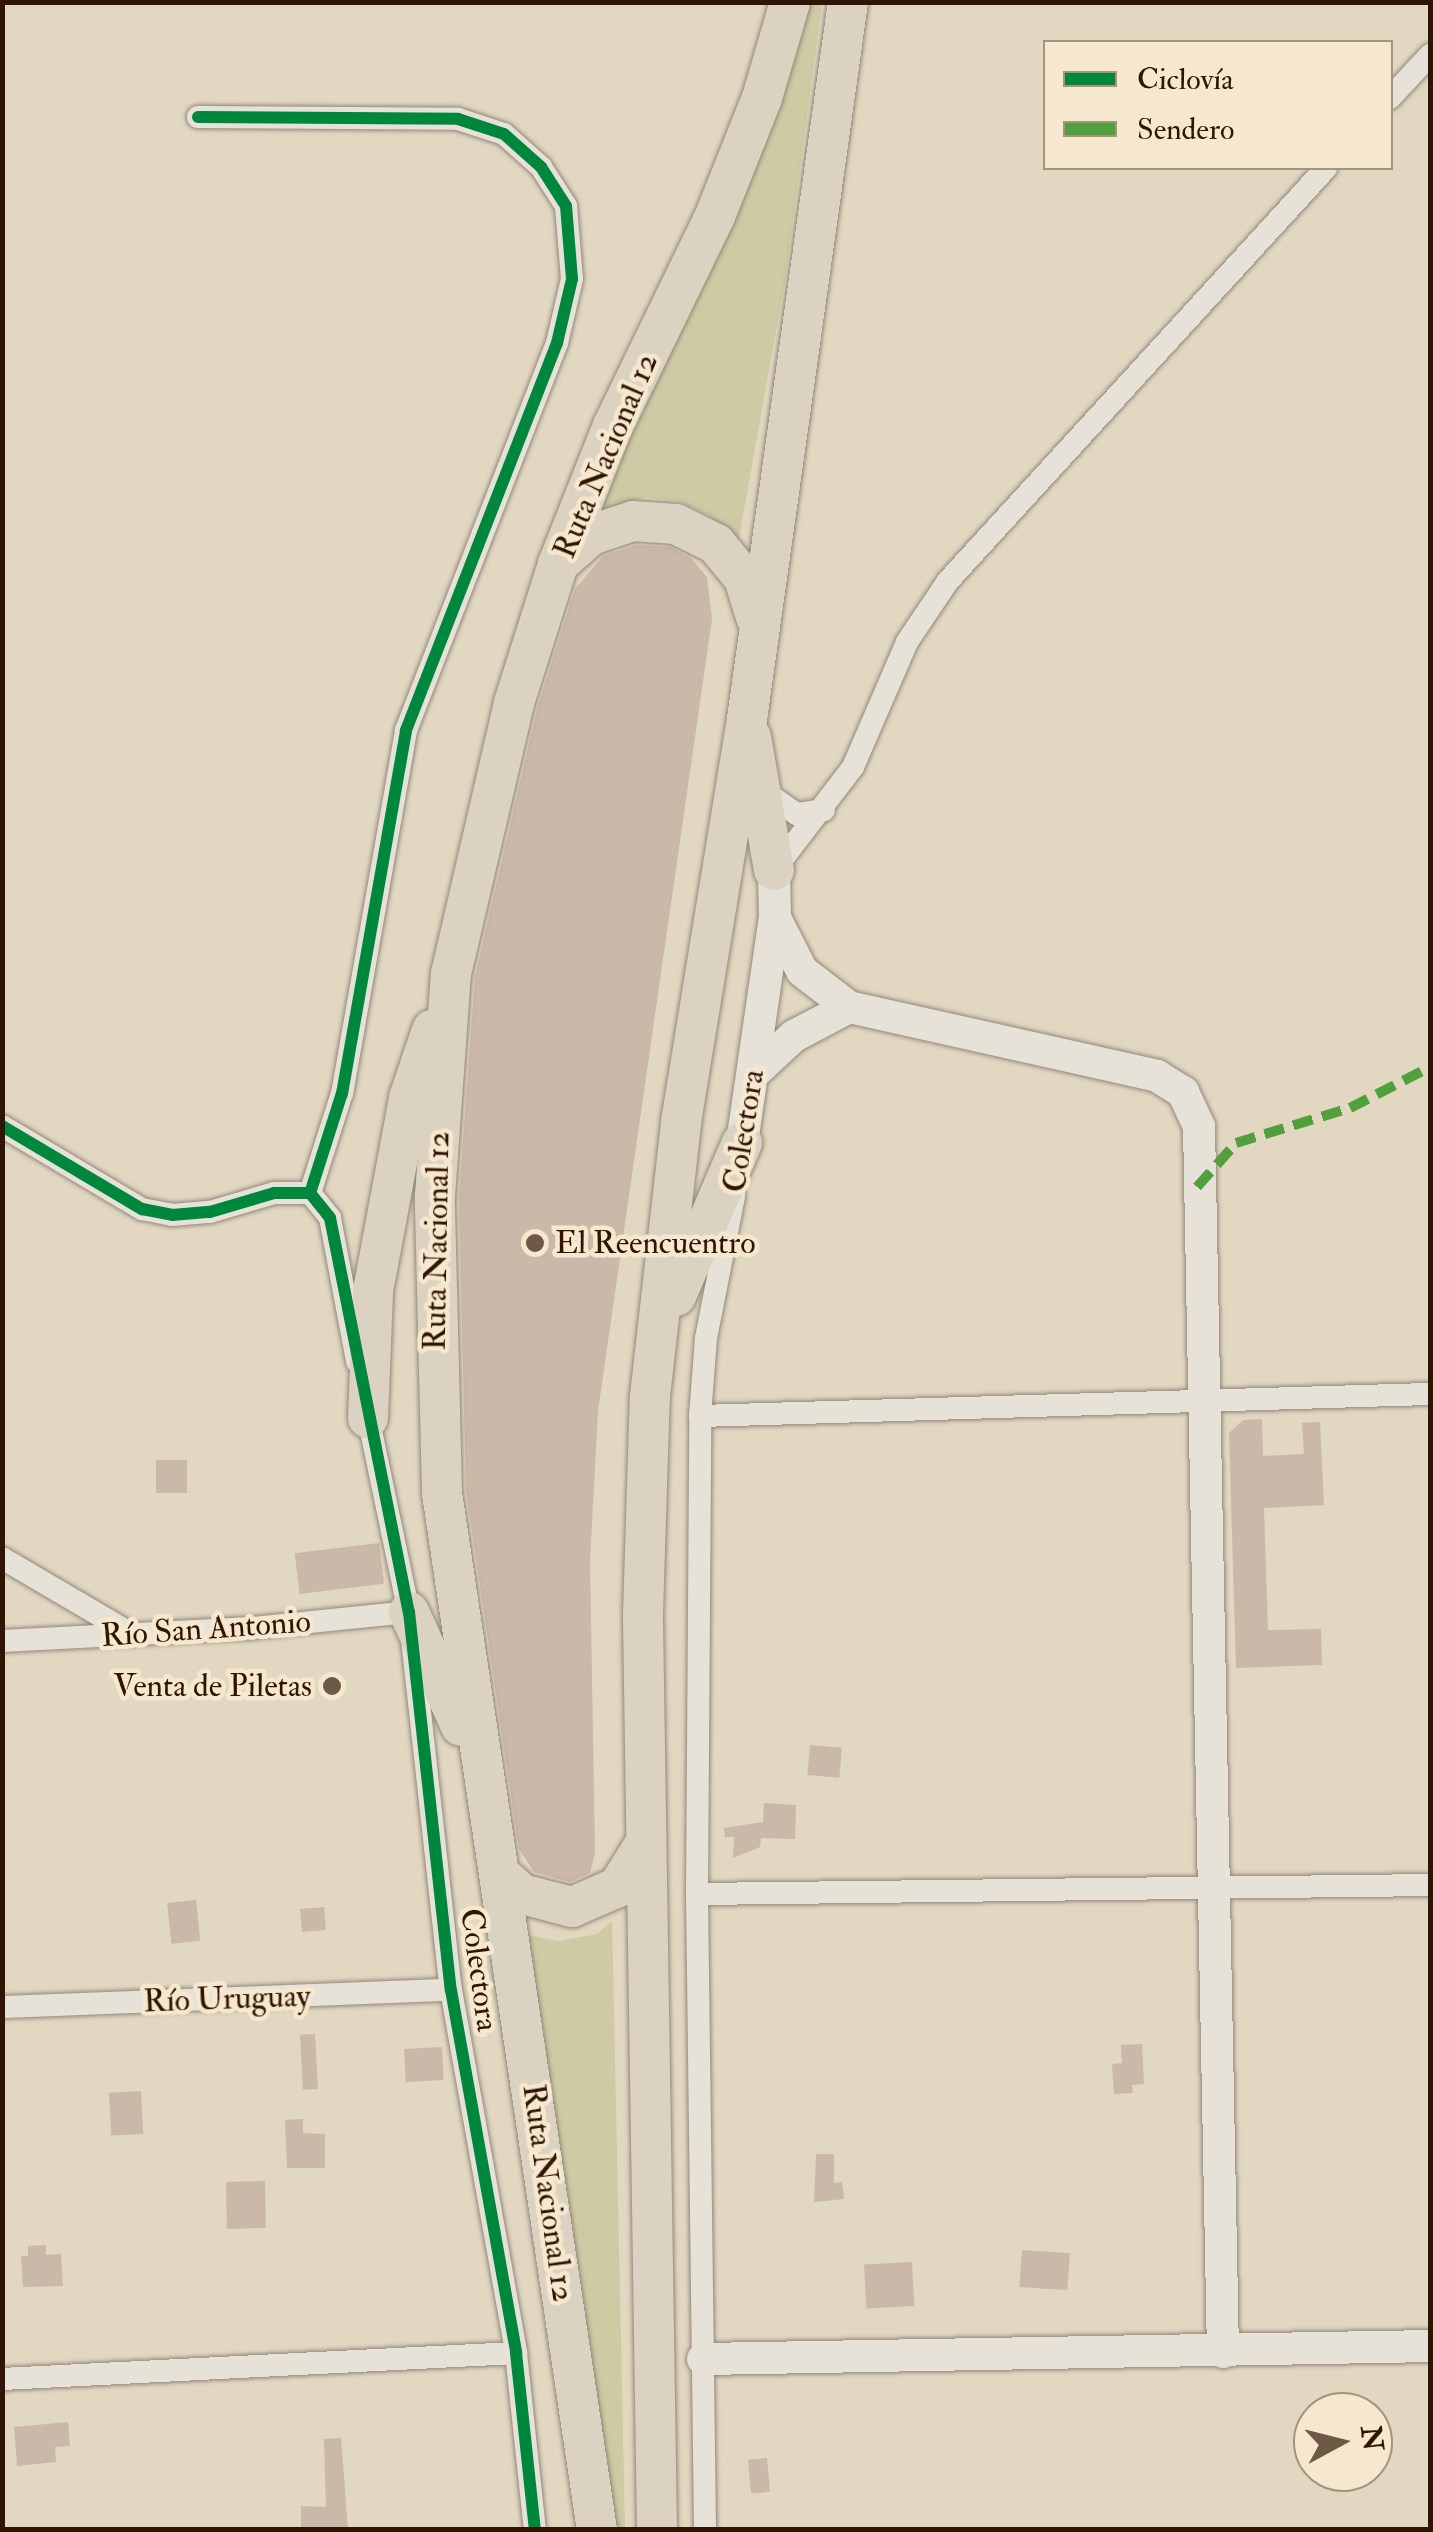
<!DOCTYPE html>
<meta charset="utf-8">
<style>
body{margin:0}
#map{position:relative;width:1433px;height:2532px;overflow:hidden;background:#e2d7c1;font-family:"IM FELL Double Pica",serif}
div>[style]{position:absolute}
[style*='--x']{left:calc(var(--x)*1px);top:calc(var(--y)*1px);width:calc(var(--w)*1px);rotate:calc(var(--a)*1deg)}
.green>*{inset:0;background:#cecaa3}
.building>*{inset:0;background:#cab8a8;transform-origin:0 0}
.roads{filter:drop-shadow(0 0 2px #92887a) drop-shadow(0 0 2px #92887a)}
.street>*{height:22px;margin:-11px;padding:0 11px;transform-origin:11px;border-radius:11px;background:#e7e2d7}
.secondary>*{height:32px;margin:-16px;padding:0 16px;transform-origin:16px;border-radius:16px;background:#e7e2d7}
.highway>*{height:40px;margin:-20px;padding:0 20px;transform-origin:20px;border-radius:20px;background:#dbd2c2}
.quiet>*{height:10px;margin-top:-5px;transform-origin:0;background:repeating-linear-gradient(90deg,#52a03d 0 20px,transparent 0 30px)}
.cycleway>*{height:12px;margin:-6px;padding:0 6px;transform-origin:6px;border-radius:6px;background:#00873e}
.dots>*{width:28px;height:28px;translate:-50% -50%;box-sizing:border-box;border:5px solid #f5e8ce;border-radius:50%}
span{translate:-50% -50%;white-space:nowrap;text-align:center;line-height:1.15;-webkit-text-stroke:9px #f5e8ce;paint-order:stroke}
.street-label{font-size:32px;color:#301404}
.poi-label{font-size:32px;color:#301404}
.left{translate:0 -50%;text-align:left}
.right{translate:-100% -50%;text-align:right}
.frame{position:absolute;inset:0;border:5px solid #301404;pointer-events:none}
.legend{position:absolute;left:1043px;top:40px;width:350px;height:130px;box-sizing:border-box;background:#f5e8ce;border:2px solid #a6937d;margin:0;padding:12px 18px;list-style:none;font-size:30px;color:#301404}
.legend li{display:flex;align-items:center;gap:20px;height:50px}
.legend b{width:50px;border:2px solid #a6937d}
.north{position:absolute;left:1293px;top:2392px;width:100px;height:100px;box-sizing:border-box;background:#f5e8ce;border:2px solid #a6937d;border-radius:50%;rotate:83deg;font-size:28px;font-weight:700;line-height:40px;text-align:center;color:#301404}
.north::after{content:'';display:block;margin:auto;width:35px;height:45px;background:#6e5846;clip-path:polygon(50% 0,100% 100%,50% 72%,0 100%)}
</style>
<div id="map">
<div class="green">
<div style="clip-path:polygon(798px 3px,822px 3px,785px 280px,738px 544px,710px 516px,682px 502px,646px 497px,593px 513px)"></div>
<div style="clip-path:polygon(612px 1921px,625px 2529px,607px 2529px,536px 2043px,529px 1935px,558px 1941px,597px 1934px)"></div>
</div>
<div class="building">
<div style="clip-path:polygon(636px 545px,670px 547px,691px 558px,707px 577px,712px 619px,598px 1411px,590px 1561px,595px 1853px,590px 1873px,570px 1882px,534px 1872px,519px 1849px,466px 1491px,459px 1197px,475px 977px,537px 709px,575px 589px,603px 556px)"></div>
<div style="clip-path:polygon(1262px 1419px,1263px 1456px,1304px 1454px,1302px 1423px,1320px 1422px,1324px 1505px,1264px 1508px,1268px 1630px,1321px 1629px,1322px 1665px,1236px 1668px,1229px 1433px,1243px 1420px)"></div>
<div style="left:156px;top:1460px;width:31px;height:33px"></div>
<div style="left:379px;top:1543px;width:41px;height:85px;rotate:83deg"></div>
<div style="left:810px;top:1745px;width:32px;height:30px;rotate:5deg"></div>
<div style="clip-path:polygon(764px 1803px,796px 1805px,795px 1839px,761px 1838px,760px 1847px,733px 1858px,734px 1837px,725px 1837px,724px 1828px,763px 1822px)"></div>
<div style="left:196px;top:1900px;width:41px;height:29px;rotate:84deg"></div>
<div style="left:324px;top:1907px;width:23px;height:24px;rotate:85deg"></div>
<div style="left:315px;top:2034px;width:55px;height:15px;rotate:87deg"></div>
<div style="clip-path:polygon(1142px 2044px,1144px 2084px,1132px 2085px,1133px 2093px,1114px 2094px,1112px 2064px,1122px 2063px,1121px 2045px)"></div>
<div style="left:442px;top:2047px;width:33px;height:38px;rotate:87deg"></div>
<div style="left:141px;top:2091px;width:43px;height:32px;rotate:87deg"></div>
<div style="clip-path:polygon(303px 2119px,303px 2133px,325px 2134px,325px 2168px,287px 2168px,285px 2120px)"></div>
<div style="clip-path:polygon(816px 2154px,834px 2154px,834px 2183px,842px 2182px,844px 2199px,814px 2202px)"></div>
<div style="left:265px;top:2181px;width:47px;height:39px;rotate:89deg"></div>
<div style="clip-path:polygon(46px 2245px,46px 2255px,61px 2254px,63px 2286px,23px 2287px,21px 2256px,28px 2256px,28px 2246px)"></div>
<div style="left:1022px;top:2250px;width:48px;height:37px;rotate:4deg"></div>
<div style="left:912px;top:2262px;width:44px;height:48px;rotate:87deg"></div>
<div style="clip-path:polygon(68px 2422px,70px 2446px,55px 2447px,56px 2462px,17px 2466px,14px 2427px)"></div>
<div style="clip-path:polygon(341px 2438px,348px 2530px,301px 2530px,301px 2506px,326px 2507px,324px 2439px)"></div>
<div style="left:767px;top:2458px;width:34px;height:19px;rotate:85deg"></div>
</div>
<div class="roads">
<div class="street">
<div style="--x:1390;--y:98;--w:59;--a:-47.1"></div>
<div style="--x:198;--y:117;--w:260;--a:0.4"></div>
<div style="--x:458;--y:119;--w:48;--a:18.1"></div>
<div style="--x:504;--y:134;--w:50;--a:41.7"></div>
<div style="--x:541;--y:167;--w:46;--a:57.3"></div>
<div style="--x:566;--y:206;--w:73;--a:85.3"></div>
<div style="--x:572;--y:279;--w:66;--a:103.2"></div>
<div style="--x:557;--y:343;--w:416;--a:111.3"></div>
<div style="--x:406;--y:731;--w:368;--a:100"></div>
<div style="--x:342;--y:1093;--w:105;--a:107.7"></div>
<div style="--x:765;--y:792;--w:39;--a:35"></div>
<div style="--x:797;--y:814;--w:27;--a:-8"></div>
<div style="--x:774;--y:870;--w:130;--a:-52.5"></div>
<div style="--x:853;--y:767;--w:136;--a:-66.6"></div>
<div style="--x:907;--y:642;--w:73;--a:-56.1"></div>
<div style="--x:948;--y:581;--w:560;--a:-47.53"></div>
<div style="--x:2;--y:1126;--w:163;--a:30.7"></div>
<div style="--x:142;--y:1209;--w:31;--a:11"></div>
<div style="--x:172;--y:1215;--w:38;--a:-5"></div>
<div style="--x:210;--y:1212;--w:67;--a:-16.5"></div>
<div style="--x:274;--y:1193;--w:36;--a:0"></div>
<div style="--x:310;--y:1193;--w:32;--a:51"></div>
<div style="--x:330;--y:1218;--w:146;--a:79.3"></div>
<div style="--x:366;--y:1407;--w:209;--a:78.2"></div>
<div style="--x:409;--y:1612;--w:380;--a:83.7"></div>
<div style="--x:451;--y:1990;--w:369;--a:79.8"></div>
<div style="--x:516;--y:2353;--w:178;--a:83.9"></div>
<div style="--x:700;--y:1416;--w:730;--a:-1.73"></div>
<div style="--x:2;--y:1558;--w:152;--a:30.4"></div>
<div style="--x:2;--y:1641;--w:250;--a:-3"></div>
<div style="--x:252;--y:1628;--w:158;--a:-5.8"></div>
<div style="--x:697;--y:1894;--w:733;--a:-0.7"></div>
<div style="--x:2;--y:2007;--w:449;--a:-2.2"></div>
<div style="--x:2;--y:2379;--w:515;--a:-2.9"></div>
<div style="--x:705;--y:2530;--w:636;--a:-90.72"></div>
<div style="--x:697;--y:1894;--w:478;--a:-89.6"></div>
<div style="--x:700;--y:1416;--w:78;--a:-85.6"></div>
<div style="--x:706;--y:1338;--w:145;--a:-78.8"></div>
</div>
<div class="secondary">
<div style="--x:775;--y:918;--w:59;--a:63"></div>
<div style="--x:802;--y:971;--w:59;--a:37.5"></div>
<div style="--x:849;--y:1007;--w:316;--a:12.6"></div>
<div style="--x:1157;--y:1076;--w:31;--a:32"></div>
<div style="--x:1183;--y:1092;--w:38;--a:65"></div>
<div style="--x:1199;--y:1126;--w:1226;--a:88.88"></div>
<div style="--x:754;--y:1073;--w:54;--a:-42.8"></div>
<div style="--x:794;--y:1036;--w:62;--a:-27.8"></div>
<div style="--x:742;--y:1143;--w:227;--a:-81.7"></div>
<div style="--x:775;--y:918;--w:48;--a:-91.2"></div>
<div style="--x:703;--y:2359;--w:727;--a:-1.02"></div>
</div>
<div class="highway">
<div style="--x:558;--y:564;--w:44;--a:-41.3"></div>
<div style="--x:591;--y:535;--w:44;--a:-18.4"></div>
<div style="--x:633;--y:521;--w:43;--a:4"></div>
<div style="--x:676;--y:524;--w:45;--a:26.6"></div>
<div style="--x:716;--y:544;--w:44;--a:50.5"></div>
<div style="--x:744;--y:578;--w:41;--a:72.9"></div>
<div style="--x:751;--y:737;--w:135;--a:80.2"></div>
<div style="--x:676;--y:1296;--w:167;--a:-66.7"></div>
<div style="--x:368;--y:1418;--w:127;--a:-87.7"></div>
<div style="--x:373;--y:1291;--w:196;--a:-79.4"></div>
<div style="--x:409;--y:1098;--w:72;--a:-71.3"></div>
<div style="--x:409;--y:1612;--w:125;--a:65.5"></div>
<div style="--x:503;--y:1877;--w:25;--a:42"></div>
<div style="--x:522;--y:1894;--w:52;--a:14.6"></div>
<div style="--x:572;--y:1907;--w:50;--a:-23.5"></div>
<div style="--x:618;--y:1887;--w:53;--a:-58.1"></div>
<div style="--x:597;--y:2530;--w:1049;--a:-98.5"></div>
<div style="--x:442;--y:1493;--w:297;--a:-91.4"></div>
<div style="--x:435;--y:1196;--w:223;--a:-85.9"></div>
<div style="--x:451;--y:974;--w:278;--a:-76.9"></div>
<div style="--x:514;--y:703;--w:146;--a:-72.4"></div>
<div style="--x:558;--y:564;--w:149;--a:-68.3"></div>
<div style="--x:613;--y:426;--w:233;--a:-64.1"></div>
<div style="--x:715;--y:216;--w:127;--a:-68.3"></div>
<div style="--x:762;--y:98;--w:100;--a:-73.7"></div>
<div style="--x:657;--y:2530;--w:916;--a:-90.88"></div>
<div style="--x:643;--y:1614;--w:218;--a:-88.2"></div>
<div style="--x:650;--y:1396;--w:276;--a:-83.5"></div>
<div style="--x:681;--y:1122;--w:408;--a:-80.7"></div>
<div style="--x:747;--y:719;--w:724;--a:-81.98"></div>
</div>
</div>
<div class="quiet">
<div style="--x:1197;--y:1187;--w:59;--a:-48.4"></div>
<div style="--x:1236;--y:1143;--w:119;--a:-17.1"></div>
<div style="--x:1350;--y:1108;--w:90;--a:-27.1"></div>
</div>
<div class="cycleway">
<div style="--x:198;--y:117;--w:260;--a:0.4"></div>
<div style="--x:458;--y:119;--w:48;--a:18.1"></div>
<div style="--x:504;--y:134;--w:50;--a:41.7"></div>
<div style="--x:541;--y:167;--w:46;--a:57.3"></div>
<div style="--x:566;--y:206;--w:73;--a:85.3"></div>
<div style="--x:572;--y:279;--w:66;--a:103.2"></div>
<div style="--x:557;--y:343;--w:416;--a:111.3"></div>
<div style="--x:406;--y:731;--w:368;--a:100"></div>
<div style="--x:342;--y:1093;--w:105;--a:107.7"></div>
<div style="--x:2;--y:1126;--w:163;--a:30.7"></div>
<div style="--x:142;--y:1209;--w:31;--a:11"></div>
<div style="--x:172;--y:1215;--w:38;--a:-5"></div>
<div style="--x:210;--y:1212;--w:67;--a:-16.5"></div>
<div style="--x:274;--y:1193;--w:36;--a:0"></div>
<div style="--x:310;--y:1193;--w:32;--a:51"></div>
<div style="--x:330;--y:1218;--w:402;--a:78.7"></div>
<div style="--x:409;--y:1612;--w:380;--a:83.7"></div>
<div style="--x:451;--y:1990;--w:369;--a:79.8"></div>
<div style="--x:516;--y:2353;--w:178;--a:83.9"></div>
</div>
<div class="dots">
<div style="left:535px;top:1243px;background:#6e5846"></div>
<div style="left:332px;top:1686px;background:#6e5846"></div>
</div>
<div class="street-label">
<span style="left:606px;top:456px;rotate:-67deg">Ruta Nacional 12</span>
<span style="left:744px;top:1131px;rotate:-81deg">Colectora</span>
<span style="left:437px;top:1241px;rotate:-89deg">Ruta Nacional 12</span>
<span style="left:206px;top:1629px;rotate:-4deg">Río San Antonio</span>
<span style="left:479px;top:1970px;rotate:82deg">Colectora</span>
<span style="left:227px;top:1999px;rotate:-2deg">Río Uruguay</span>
<span style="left:548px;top:2193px;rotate:82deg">Ruta Nacional 12</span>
</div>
<div class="poi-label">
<span class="left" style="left:555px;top:1243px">El Reencuentro</span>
<span class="right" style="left:312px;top:1686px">Venta de Piletas</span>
</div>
<div class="frame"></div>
<ul class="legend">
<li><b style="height:12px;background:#00873e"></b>Ciclovía</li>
<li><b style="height:12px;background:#52a03d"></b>Sendero</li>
</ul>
<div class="north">N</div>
</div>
